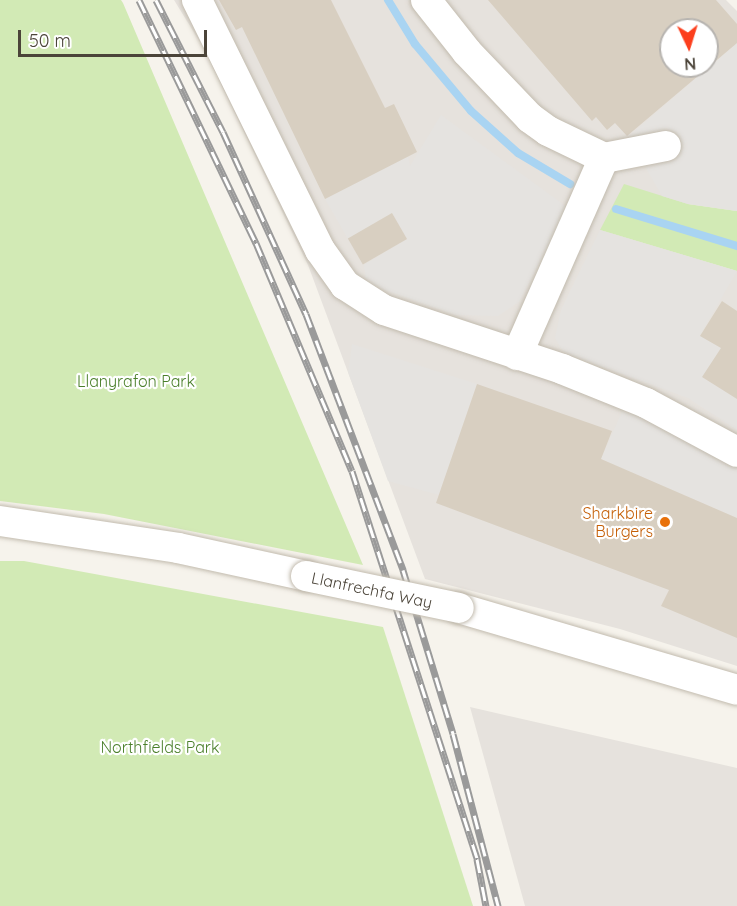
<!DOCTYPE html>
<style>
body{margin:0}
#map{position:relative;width:737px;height:906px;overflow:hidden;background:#f6f3ec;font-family:Quicksand,sans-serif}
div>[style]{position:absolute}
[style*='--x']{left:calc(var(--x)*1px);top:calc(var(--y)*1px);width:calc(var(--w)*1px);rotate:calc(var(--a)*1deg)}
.industrial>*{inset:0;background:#e6e2dd}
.green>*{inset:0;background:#d2eab5}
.parking>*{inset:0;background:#e5e3e0}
.stream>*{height:8px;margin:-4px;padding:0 4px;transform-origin:4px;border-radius:4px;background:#a9d4f2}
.building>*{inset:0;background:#d8cfc1;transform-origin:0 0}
.roads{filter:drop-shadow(0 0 2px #c2bbae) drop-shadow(0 0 2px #c2bbae)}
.minor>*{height:30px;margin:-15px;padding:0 15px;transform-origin:15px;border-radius:15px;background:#fff}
.rail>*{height:7px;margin-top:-3.5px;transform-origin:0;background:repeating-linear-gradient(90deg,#fff 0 14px,#9a9a9a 0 28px);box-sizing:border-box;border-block:2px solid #9a9a9a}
.bridges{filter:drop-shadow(0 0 2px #c2bbae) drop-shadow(0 0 2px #c2bbae)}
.minor-bridge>*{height:30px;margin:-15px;padding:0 15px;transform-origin:15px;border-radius:15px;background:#fff}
.dots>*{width:16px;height:16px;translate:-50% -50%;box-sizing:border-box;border:3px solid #fff;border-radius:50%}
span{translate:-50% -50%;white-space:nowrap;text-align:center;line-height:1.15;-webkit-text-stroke:4.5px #fff;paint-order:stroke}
.park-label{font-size:16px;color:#4a7f2a}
.food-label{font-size:16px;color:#c56008}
.right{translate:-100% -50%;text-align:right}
.street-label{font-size:16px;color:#4b4439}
.north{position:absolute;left:659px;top:18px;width:60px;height:60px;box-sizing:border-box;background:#fff;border:2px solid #b7b4b0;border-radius:50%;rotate:176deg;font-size:16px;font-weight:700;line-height:24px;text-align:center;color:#4b4439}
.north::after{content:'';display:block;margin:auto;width:21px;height:27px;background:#fc3f1d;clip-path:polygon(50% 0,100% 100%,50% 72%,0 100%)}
.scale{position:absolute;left:18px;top:30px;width:189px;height:27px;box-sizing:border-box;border:3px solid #4b4439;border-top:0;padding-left:8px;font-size:18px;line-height:21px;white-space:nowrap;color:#4b4439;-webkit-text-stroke:4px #fff;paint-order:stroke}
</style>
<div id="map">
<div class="industrial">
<div style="clip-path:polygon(evenodd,174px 0,726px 0,737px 11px,737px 211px,688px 204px,601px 230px,737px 271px,737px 666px,620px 629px,425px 579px,308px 265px,203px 47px,174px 0,671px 30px,707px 30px,707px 66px,671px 66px,671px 30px)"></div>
<div style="clip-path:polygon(470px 707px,737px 768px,737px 906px,525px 906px)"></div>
</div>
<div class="green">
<div style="clip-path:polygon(0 0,121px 0,123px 3px,363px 565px,104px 514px,0 501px)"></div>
<div style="clip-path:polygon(624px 184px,688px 204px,737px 211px,737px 271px,600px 230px)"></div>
<div style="clip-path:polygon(0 561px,24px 561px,383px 627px,473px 906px,0 906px)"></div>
</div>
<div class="parking">
<div style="clip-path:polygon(737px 43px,737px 211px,688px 204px,662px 196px,628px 137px)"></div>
<div style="clip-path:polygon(441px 115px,568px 208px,519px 302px,498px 316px,455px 315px,366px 283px,364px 265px,407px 239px,392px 213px,348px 239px,325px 199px,408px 156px,410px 166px)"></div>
<div style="clip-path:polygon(600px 230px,737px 271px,700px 335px,721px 348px,703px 377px,737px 398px,737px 430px,688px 398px,564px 353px,555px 338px,561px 310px)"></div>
<div style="clip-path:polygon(352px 344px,477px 384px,439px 495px,388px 481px,348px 372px)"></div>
<div style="clip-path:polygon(625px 405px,737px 467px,737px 518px,601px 459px)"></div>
</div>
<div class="stream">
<div style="--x:388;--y:0;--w:52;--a:58.5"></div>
<div style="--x:415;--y:44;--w:87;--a:50.1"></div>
<div style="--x:471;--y:111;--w:63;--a:41.8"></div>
<div style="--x:518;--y:153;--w:61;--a:30.8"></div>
<div style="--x:616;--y:209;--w:127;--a:17"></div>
</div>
<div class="building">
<div style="clip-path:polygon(219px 0,331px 0,385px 108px,394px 104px,417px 152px,325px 199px,242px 27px,236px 30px)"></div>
<div style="clip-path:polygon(evenodd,488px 0,716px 0,737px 24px,737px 43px,627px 136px,615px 123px,607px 130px,596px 117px,592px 121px,488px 0,671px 30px,707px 30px,707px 66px,671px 66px,671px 30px)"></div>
<div style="left:392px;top:213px;width:30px;height:51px;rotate:60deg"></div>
<div style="clip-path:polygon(722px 301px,737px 311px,737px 399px,702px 377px,721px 348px,700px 336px)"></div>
<div style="clip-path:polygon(477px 384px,612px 431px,601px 459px,737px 518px,737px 638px,661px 606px,669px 590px,436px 503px)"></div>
</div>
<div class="roads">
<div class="minor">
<div style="--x:197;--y:0;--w:279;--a:63.8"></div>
<div style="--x:320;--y:250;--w:43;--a:54.5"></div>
<div style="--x:345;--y:285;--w:46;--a:32.7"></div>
<div style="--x:384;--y:310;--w:188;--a:18.3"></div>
<div style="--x:562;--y:369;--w:91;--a:22"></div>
<div style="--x:646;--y:403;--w:103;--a:28.3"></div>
<div style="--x:426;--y:0;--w:66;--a:51.7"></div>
<div style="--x:467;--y:52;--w:91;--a:46.3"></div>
<div style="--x:530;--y:118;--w:22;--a:36"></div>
<div style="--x:548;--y:131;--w:62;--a:25.7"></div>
<div style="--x:604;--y:158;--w:63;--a:-11"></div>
<div style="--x:517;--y:355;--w:215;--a:-66.2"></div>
<div style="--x:0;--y:521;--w:180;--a:8.6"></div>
<div style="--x:178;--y:548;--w:131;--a:12.3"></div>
<div style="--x:459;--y:608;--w:290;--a:16.4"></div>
</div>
</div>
<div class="rail">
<div style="--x:139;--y:0;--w:270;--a:64.3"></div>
<div style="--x:256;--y:243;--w:247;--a:67.2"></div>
<div style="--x:352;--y:471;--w:408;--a:72.1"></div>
<div style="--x:477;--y:859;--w:48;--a:79.2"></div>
<div style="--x:156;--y:0;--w:148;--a:63.1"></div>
<div style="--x:223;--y:132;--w:200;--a:65.5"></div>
<div style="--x:306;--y:314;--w:274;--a:69.2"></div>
<div style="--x:403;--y:570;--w:171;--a:73"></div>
<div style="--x:453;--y:734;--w:178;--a:75.3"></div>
</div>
<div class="bridges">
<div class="minor-bridge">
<div style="--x:306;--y:576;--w:156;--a:11.8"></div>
</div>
</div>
<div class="dots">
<div style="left:665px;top:522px;background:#e8710a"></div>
</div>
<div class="park-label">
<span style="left:136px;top:381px">Llanyrafon Park</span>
<span style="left:160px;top:747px">Northfields Park</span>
</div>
<div class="food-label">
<span class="right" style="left:653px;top:522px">Sharkbire<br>Burgers</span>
</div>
<div class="street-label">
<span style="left:372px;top:590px;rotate:12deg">Llanfrechfa Way</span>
</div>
<div class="north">N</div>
<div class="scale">50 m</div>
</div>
